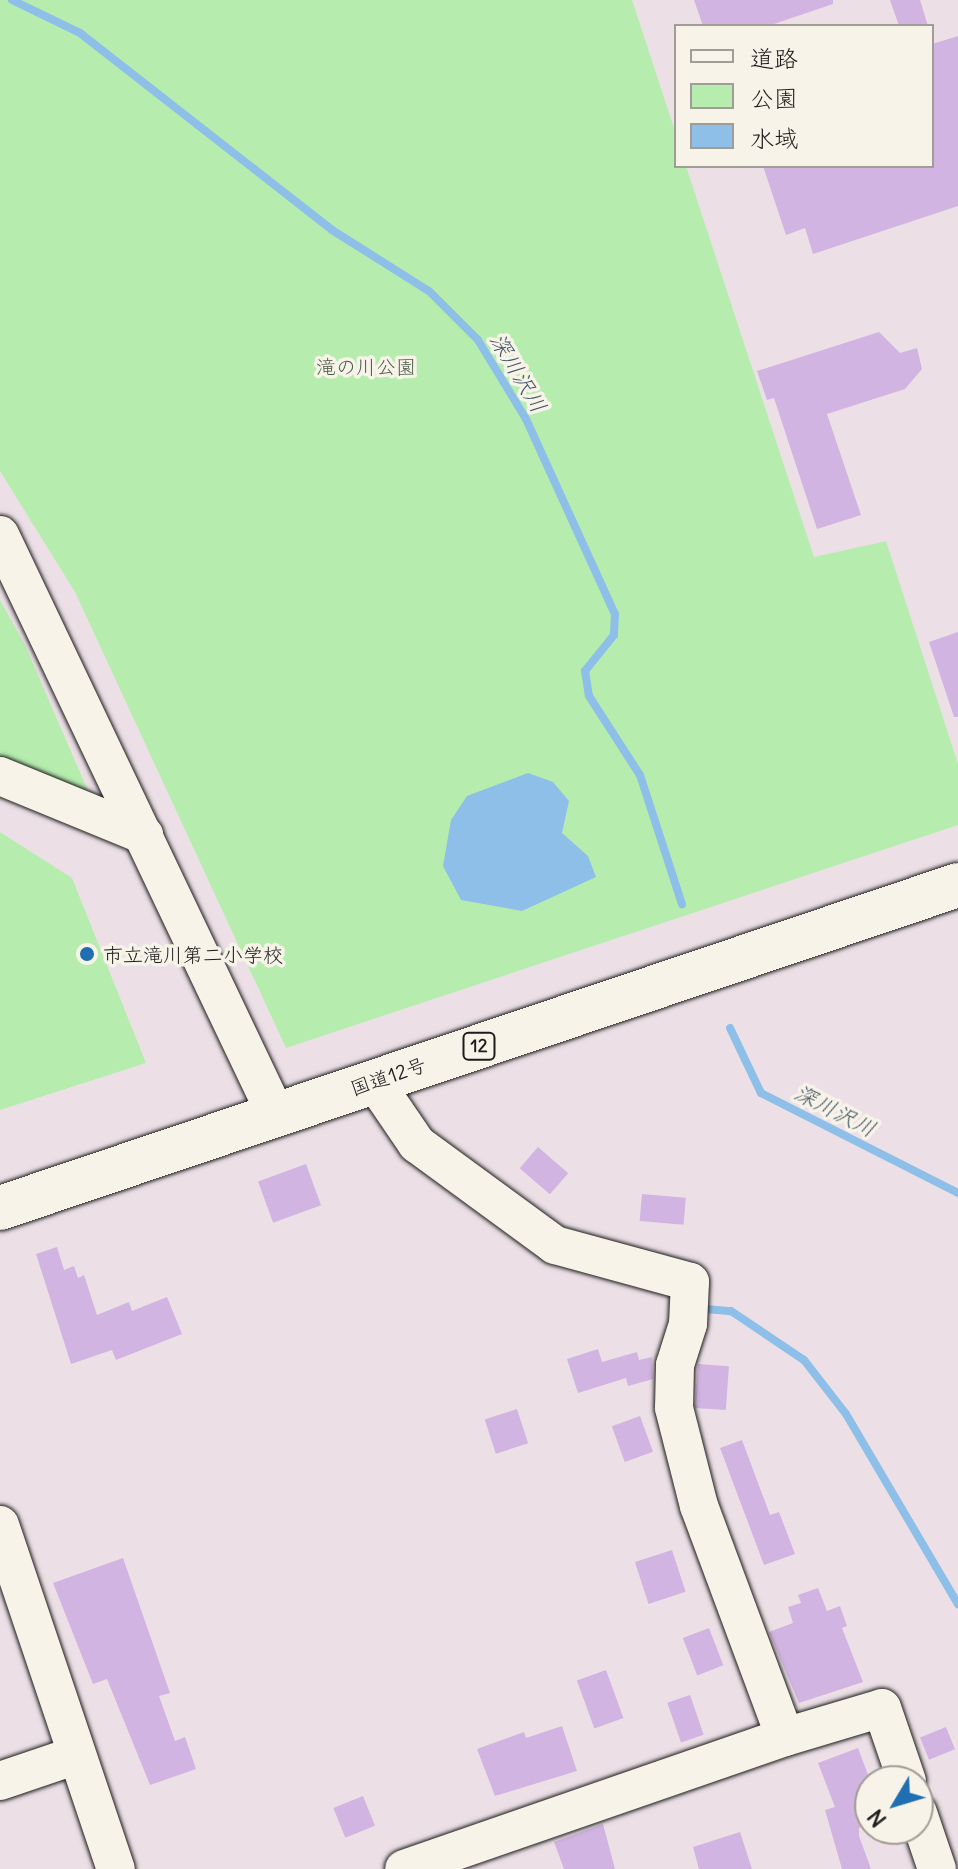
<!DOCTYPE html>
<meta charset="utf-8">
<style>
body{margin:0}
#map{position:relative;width:958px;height:1869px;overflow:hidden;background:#ece0e6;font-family:Delius,"Klee One",sans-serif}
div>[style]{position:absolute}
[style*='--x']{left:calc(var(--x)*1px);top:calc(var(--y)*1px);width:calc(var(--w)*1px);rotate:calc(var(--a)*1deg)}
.green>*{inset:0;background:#b6edaf}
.water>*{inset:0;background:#8dbfe9}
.stream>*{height:8px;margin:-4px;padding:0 4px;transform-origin:4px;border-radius:4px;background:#8dbfe9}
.building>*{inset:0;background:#d1b4e1;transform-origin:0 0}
.roads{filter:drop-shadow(0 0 2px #1c1c1c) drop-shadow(0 0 2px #1c1c1c)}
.minor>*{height:38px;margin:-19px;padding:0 19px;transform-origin:19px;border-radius:19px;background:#f7f3e8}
.highway>*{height:44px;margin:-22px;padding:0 22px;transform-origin:22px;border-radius:22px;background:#f7f3e8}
.dots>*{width:22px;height:22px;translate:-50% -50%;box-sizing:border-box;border:4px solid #f7f3e8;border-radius:50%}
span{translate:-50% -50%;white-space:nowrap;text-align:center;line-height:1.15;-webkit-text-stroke:7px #f7f3e8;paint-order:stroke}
.shield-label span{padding:2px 6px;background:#f7f3e8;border:2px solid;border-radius:6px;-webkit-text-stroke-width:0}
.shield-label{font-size:18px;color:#1c1c1c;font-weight:700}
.park-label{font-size:20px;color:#4a5b48}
.poi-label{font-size:20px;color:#1c1c1c}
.left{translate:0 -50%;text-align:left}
.street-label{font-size:20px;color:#1c1c1c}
.water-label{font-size:22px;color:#445564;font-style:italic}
.legend{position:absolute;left:674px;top:24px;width:260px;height:144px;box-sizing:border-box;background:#f7f3e8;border:2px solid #9f9d96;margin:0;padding:10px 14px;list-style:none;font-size:24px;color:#1c1c1c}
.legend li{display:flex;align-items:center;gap:16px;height:40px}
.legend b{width:40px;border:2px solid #9f9d96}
.north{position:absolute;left:854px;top:1765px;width:80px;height:80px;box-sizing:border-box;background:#f7f3e8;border:2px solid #9f9d96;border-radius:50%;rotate:232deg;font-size:22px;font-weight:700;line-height:32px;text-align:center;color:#1c1c1c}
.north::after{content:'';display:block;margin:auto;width:28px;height:36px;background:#1f6fb2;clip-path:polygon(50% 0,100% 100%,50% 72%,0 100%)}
</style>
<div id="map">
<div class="green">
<div style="clip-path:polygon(0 0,632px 0,676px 134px,676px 166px,686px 166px,814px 557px,886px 541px,958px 764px,958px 825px,286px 1048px,75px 592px,0 471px)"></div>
<div style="clip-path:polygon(0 600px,25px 645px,89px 793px,0 756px)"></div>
<div style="clip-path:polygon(0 832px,72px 878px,146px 1063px,0 1110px)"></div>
</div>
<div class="water">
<div style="clip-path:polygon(528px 773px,553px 782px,569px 801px,562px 833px,588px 856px,596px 877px,522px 911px,461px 900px,443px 866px,451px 820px,467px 796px)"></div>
</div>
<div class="stream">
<div style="--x:12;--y:0;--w:76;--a:25.9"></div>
<div style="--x:80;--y:33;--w:320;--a:38"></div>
<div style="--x:332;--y:230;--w:115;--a:32.2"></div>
<div style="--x:429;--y:291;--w:69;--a:45"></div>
<div style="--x:478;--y:340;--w:92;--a:58.7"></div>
<div style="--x:526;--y:419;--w:214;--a:65.5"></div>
<div style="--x:615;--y:614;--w:21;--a:93"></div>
<div style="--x:614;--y:635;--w:46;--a:128.9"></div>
<div style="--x:585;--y:671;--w:25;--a:81"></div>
<div style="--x:589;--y:696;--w:94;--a:57.2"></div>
<div style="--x:640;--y:775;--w:136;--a:72"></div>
<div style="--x:730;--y:1028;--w:72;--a:64.5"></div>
<div style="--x:761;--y:1093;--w:221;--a:26.9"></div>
<div style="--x:706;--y:1309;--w:25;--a:5"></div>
<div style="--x:731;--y:1311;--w:88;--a:33.9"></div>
<div style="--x:804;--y:1360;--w:68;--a:52.1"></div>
<div style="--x:846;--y:1414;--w:221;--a:59.5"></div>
</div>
<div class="building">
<div style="clip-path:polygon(694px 0,833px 0,833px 4px,768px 26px,703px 26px)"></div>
<div style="clip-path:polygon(890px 0,920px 0,928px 26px,899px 26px)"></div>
<div style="clip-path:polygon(958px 36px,958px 206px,813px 254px,805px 228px,786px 235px,763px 166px,932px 166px,932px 44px)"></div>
<div style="clip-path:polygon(879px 332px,900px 353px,917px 348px,922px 369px,905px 389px,827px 414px,861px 515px,817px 529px,774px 398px,767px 400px,757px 371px)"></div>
<div style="clip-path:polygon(958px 632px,958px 717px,954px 717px,929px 642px)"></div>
<div style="left:538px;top:1147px;width:40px;height:28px;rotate:41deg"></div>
<div style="left:306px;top:1164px;width:44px;height:51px;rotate:70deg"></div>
<div style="left:642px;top:1194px;width:44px;height:27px;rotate:5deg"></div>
<div style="clip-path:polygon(57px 1247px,64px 1270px,74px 1266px,78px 1278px,84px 1275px,97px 1315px,129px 1302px,132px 1311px,167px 1297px,182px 1334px,116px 1360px,112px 1350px,71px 1364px,36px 1254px)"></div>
<div style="clip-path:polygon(598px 1349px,602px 1362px,637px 1352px,639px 1360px,652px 1357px,653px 1379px,628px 1386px,626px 1378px,578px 1393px,567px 1359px)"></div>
<div style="left:698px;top:1364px;width:31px;height:44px;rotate:4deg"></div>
<div style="left:517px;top:1409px;width:36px;height:34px;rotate:72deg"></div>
<div style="left:640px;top:1416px;width:38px;height:30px;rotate:70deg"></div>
<div style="clip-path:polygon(742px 1440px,770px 1515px,779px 1512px,795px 1554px,764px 1565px,720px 1448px)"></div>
<div style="left:672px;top:1550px;width:44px;height:39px;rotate:72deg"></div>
<div style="clip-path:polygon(123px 1558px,170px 1693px,159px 1696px,175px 1741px,185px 1737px,196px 1769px,150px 1785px,107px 1679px,93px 1684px,53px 1583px)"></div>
<div style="clip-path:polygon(818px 1588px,827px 1611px,840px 1606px,847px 1626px,842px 1628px,863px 1682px,799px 1703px,769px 1632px,793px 1623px,788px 1607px,801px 1603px,798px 1595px)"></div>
<div style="left:709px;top:1628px;width:40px;height:28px;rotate:69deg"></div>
<div style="left:606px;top:1670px;width:51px;height:31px;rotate:70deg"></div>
<div style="left:690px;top:1695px;width:42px;height:24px;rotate:71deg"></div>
<div style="clip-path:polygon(562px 1726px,577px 1771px,495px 1796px,477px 1749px,524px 1732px,526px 1738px)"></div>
<div style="left:946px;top:1727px;width:24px;height:28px;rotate:68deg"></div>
<div style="clip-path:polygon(858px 1748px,870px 1780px,870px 1825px,859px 1828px,859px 1836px,871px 1869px,842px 1869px,825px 1810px,835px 1807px,818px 1763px)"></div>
<div style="left:363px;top:1796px;width:32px;height:32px;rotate:68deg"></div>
<div style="clip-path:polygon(603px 1824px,615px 1869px,564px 1869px,554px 1842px)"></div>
<div style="clip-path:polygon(740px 1832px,752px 1869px,699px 1869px,693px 1847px)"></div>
</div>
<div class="roads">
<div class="minor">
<div style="--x:0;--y:535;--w:642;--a:64.55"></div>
<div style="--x:0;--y:776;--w:156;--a:22.3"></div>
<div style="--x:374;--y:1081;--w:76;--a:55.7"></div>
<div style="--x:417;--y:1144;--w:171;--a:36.2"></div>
<div style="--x:555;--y:1245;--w:140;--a:15.3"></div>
<div style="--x:690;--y:1282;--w:42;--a:92.7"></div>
<div style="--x:688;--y:1324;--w:43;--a:107.6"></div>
<div style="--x:675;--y:1365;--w:43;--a:91.3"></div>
<div style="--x:674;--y:1408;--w:101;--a:75.7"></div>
<div style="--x:699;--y:1506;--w:246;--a:69.6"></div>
<div style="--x:785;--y:1737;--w:403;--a:160.9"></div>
<div style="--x:0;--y:1525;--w:363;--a:71.4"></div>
<div style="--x:785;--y:1737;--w:101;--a:-16.6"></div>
<div style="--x:882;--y:1708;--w:77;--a:71.1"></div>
<div style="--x:0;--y:1781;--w:81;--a:-18.7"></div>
<div style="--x:918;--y:1813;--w:59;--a:71.3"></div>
</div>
<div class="highway">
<div style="--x:0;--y:1208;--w:1011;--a:-18.63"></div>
</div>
</div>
<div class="dots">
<div style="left:87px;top:954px;background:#1f6fb2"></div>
</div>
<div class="shield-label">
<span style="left:479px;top:1046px">12</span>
</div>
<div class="park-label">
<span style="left:366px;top:366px">滝の川公園</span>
</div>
<div class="poi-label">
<span class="left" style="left:103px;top:954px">市立滝川第二小学校</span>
</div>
<div class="street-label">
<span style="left:388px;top:1076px;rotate:-19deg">国道12号</span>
</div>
<div class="water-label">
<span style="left:518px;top:373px;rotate:59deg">深川沢川</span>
<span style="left:835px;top:1111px;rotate:27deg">深川沢川</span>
</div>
<ul class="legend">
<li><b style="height:10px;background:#f7f3e8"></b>道路</li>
<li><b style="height:22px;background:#b6edaf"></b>公園</li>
<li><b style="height:22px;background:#8dbfe9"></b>水域</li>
</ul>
<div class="north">N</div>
</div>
